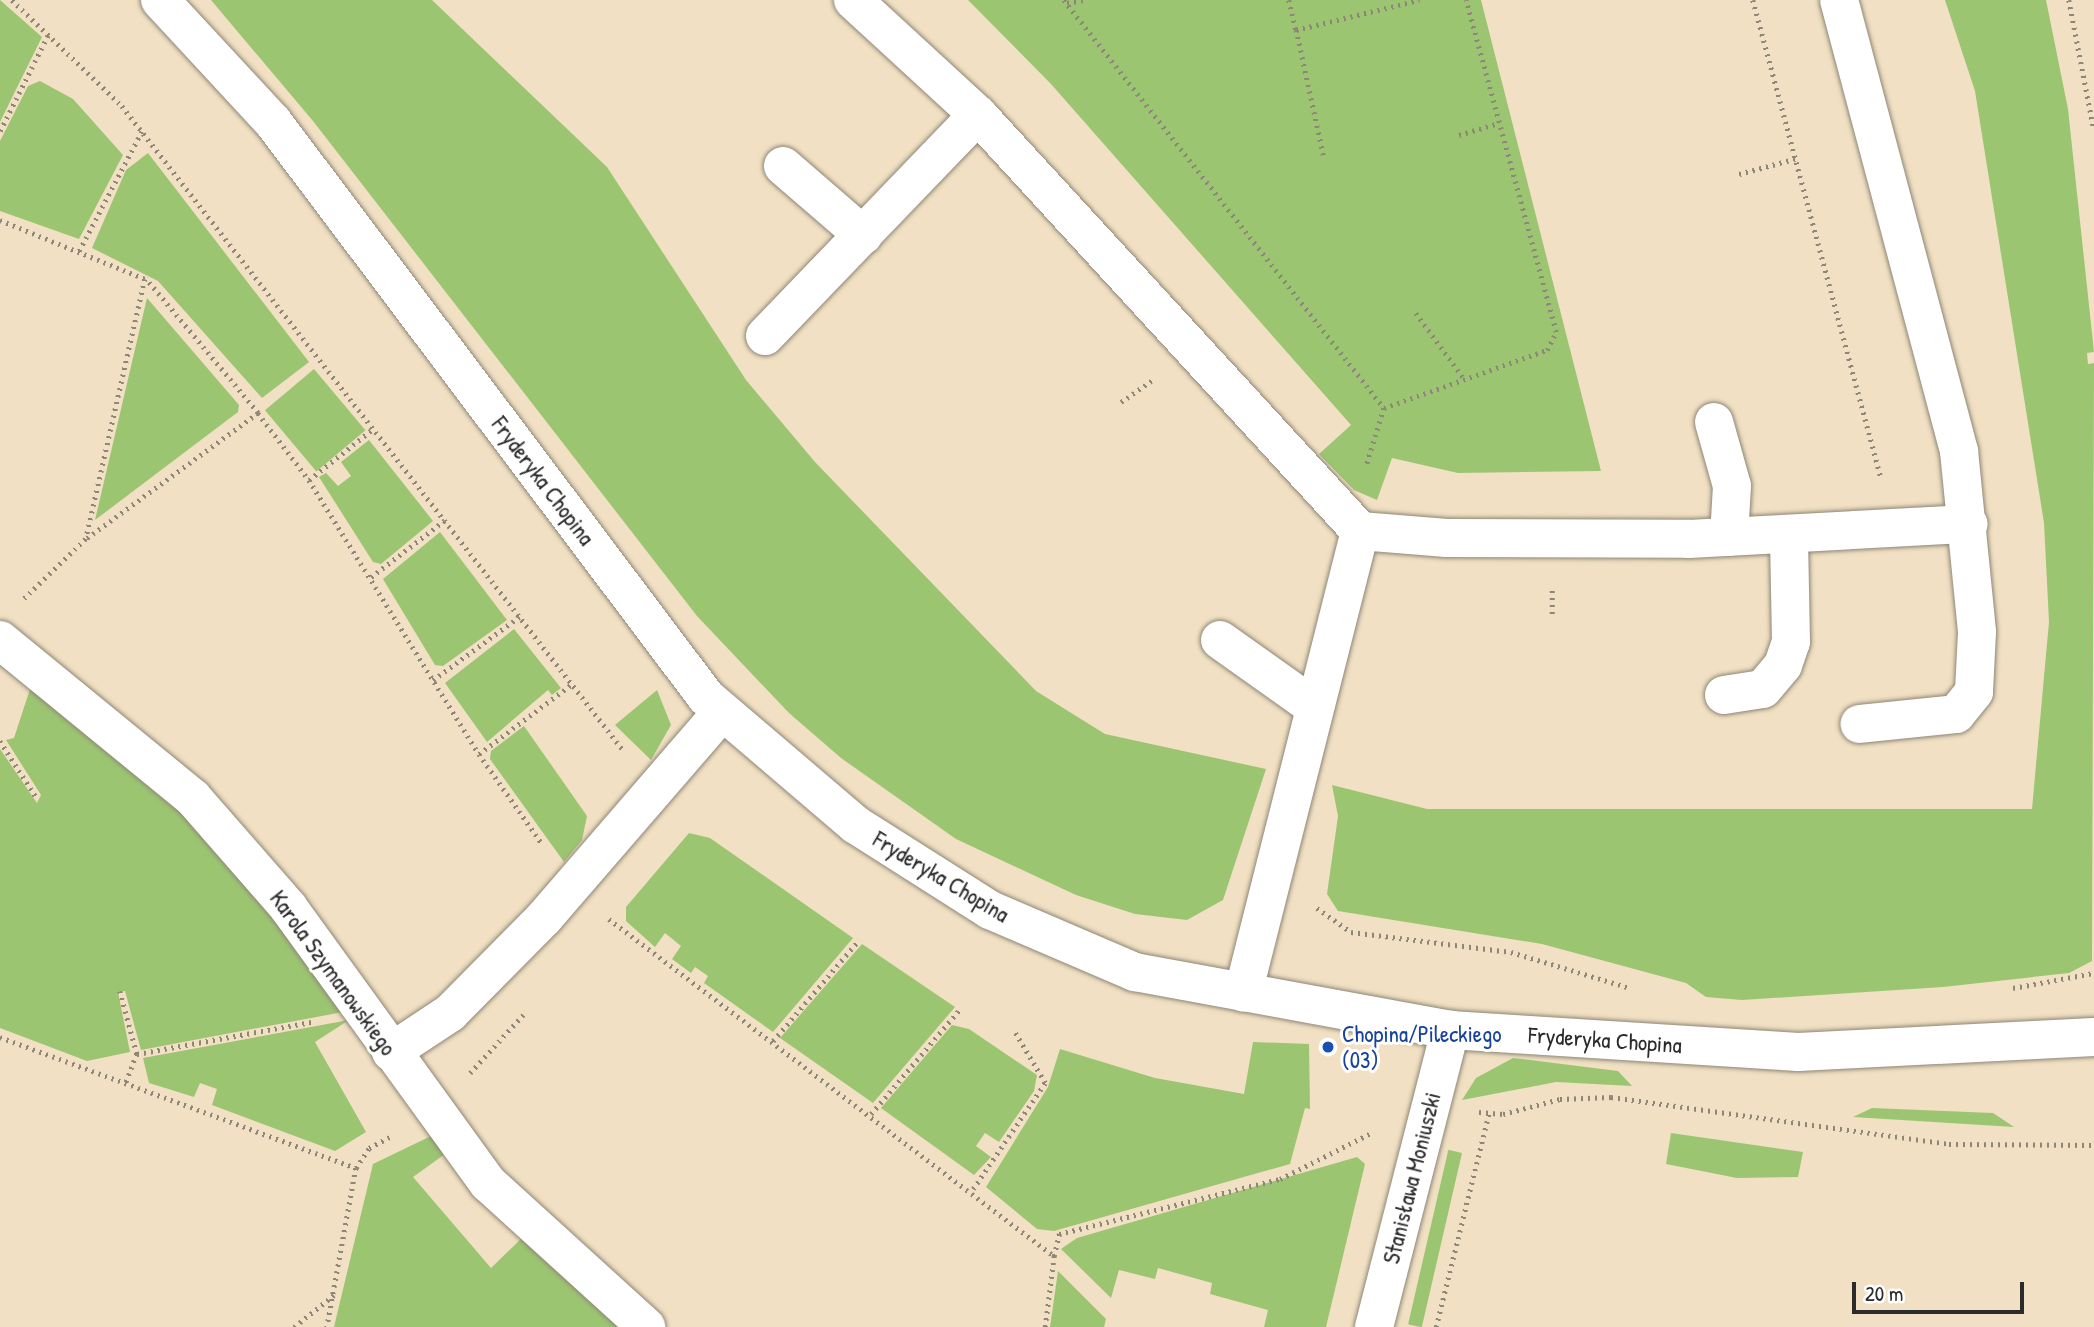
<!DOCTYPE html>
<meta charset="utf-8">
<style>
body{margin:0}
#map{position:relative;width:2094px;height:1327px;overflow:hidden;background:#f1e0c3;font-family:"Patrick Hand",sans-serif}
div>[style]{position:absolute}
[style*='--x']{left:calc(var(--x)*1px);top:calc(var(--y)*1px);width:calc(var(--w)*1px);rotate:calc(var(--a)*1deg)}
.green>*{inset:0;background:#9cc572;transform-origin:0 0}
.path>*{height:4.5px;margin-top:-2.25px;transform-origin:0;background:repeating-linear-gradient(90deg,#8e8677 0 2px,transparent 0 7px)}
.roads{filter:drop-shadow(0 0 2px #8e8677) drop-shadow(0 0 2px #8e8677)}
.minor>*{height:38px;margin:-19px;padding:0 19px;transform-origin:19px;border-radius:19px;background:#fff}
.dots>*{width:19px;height:19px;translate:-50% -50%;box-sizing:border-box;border:4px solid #fff;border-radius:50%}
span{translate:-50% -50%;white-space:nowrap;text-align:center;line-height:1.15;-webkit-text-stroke:6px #fff;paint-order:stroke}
.street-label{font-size:23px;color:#2b2b2b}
.transit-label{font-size:23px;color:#164399}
.left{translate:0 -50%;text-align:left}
.scale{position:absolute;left:1852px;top:1282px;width:172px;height:32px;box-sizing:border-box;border:4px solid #2b2b2b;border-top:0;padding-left:9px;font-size:21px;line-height:24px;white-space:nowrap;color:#2b2b2b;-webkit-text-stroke:5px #fff;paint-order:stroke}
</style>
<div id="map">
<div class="green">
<div style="clip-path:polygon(0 0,42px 37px,0 122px)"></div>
<div style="clip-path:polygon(211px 0,432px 0,607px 167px,746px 380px,815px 462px,1036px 691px,1105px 734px,1266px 769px,1223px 900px,1187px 920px,1135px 914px,1076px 895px,956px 839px,841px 758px,789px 713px,697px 616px,313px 121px)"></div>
<div style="clip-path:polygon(968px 0,1481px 0,1601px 471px,1458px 473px,1392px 458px,1377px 500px,1354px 490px,1319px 454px,1351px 425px,1051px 84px)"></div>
<div style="clip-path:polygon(1945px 0,2046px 0,2068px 109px,2094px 352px,2087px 353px,2088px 364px,2094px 363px,2092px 961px,2069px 973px,1943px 987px,1742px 1000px,1706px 997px,1686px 983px,1542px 944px,1338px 911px,1327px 894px,1338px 816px,1332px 785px,1427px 809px,2032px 809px,2049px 622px,2044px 523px,1975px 91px)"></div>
<div style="clip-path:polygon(40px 81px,73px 99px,123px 155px,79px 239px,0 211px,0 141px,28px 86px)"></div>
<div style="clip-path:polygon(148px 153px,309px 362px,262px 398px,158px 281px,92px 248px,126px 170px)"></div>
<div style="clip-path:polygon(147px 298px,239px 405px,238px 412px,95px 520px)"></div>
<div style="left:314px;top:369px;width:80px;height:64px;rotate:50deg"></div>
<div style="clip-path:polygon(369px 440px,433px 521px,381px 564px,373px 562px,319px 477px,326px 473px,338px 486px,351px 476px,341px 462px)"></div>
<div style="clip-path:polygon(440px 532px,507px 620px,443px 666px,435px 665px,383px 579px)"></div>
<div style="clip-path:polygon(514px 629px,561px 688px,552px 695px,548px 690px,487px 742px,445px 683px)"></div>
<div style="clip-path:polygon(31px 686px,173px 796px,283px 923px,343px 1012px,141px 1050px,125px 991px,118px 992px,130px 1052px,87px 1061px,0 1028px,0 749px,37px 803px,41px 795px,6px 740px,14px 738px)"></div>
<div style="clip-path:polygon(657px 690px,671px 725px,651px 760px,615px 725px)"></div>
<div style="clip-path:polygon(524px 726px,587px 816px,582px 840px,564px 862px,490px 759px,491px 751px)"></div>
<div style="clip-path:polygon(689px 833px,710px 838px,853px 938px,773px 1032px,704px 983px,708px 976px,695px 967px,691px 973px,672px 959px,681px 946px,665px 933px,655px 947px,626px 921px,626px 907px)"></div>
<div style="clip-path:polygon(862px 944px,955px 1007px,873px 1103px,780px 1038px)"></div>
<div style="clip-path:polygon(349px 1020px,315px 1042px,366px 1132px,335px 1151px,212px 1105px,217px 1089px,200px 1083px,194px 1097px,149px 1083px,143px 1058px)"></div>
<div style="clip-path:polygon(952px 1025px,969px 1029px,1037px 1075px,1034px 1091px,999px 1142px,985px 1133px,976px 1146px,991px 1157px,974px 1175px,881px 1108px)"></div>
<div style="clip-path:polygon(1253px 1042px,1309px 1044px,1310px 1109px,1305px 1108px,1290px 1164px,1054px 1231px,1037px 1229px,986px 1187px,1048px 1087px,1060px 1049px,1155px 1078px,1244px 1094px)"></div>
<div style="clip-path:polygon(1513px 1058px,1618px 1071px,1632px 1086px,1556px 1082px,1462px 1100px,1476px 1078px)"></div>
<div style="clip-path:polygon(1872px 1108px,1993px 1113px,2014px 1127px,1853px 1117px)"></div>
<div style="clip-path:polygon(1671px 1133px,1803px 1152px,1798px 1177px,1737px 1178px,1666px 1164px)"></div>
<div style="clip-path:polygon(431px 1136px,445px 1154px,413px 1177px,491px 1268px,523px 1237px,620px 1327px,334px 1327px,373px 1164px)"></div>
<div style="left:1462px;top:1153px;width:179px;height:14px;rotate:103deg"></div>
<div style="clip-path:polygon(1357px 1157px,1365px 1164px,1326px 1327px,1264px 1327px,1268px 1310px,1210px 1294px,1212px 1283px,1158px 1268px,1155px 1279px,1119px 1270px,1111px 1298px,1061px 1249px,1077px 1238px)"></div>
<div style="clip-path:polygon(1058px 1271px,1106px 1319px,1104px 1327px,1050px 1327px)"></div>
</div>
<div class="path">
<div style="--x:12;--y:0;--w:153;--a:43.9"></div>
<div style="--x:122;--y:106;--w:817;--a:52.11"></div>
<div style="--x:1064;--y:0;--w:519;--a:51.89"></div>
<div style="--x:1384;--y:408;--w:59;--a:106.9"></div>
<div style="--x:1289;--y:0;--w:31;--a:77"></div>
<div style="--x:1753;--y:0;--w:496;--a:75"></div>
<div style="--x:2069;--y:0;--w:132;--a:79.1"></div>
<div style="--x:1067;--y:3;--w:16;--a:-11"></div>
<div style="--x:0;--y:131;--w:107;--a:-63.4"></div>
<div style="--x:1459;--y:135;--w:42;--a:-16.7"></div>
<div style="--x:1323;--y:155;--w:128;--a:-102.2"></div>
<div style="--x:1296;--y:30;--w:127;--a:-13.7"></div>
<div style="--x:1739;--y:174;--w:61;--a:-15.2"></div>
<div style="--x:0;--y:220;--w:157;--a:22.1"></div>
<div style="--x:145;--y:279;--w:267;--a:102.8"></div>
<div style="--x:86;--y:539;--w:86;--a:135.9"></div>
<div style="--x:79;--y:251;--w:136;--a:-62.3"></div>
<div style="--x:1416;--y:313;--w:83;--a:53.8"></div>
<div style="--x:1121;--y:402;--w:40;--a:-34.9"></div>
<div style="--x:1384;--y:408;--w:173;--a:-19.6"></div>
<div style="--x:1547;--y:350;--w:20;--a:-63"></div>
<div style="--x:1556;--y:332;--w:344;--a:-105.2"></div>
<div style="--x:258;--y:413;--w:84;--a:52.7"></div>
<div style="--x:309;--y:480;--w:322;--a:58.2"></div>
<div style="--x:479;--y:754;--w:111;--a:54.9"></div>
<div style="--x:309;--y:480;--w:82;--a:-38.6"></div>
<div style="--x:87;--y:538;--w:212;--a:-36.2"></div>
<div style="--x:258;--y:413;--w:175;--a:-129.9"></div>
<div style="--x:371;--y:577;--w:93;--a:-37.6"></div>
<div style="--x:1552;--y:614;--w:26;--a:-90"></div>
<div style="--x:433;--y:680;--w:107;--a:-36.2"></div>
<div style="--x:0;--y:741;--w:70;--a:57.2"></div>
<div style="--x:479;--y:754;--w:116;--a:-37"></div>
<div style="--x:1317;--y:908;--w:42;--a:35.2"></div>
<div style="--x:1351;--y:932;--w:161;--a:7.1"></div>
<div style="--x:1511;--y:952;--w:124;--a:16.8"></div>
<div style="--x:609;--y:919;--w:558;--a:37.14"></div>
<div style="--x:1054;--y:1256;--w:23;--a:-77"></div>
<div style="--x:1059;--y:1234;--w:228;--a:-14"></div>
<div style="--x:1280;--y:1179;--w:102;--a:-26.8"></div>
<div style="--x:2013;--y:988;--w:82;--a:-10.5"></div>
<div style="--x:120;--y:991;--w:65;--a:74.9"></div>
<div style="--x:137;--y:1054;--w:31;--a:111"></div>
<div style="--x:0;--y:1037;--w:379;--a:20.2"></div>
<div style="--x:356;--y:1168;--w:162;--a:100.3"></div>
<div style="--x:773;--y:1041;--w:133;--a:-49.6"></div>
<div style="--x:137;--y:1054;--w:177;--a:-10.4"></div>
<div style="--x:470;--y:1073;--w:79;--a:-47.6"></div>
<div style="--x:1479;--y:1112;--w:24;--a:5"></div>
<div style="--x:1503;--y:1114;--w:59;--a:-14.7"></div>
<div style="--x:1560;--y:1099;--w:51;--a:-2.2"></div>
<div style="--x:1611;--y:1097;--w:341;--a:7.9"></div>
<div style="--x:1949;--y:1144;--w:145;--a:0.4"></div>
<div style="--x:871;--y:1114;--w:139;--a:-49.7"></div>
<div style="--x:356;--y:1168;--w:24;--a:-57"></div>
<div style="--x:369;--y:1148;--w:27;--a:-28"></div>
<div style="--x:973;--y:1189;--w:128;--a:-55.8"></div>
<div style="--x:1045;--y:1083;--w:61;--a:-120.8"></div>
<div style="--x:294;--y:1327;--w:51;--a:-38.7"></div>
<div style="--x:1045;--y:1327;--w:72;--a:-82.8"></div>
<div style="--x:1436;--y:1327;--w:220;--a:-76.1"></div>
</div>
<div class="roads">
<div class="minor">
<div style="--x:160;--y:0;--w:166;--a:47.2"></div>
<div style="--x:273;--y:122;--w:720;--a:53.02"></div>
<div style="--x:706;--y:697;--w:197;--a:40.5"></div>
<div style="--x:856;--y:825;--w:159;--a:32.4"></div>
<div style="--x:990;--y:910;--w:158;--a:23.2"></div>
<div style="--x:1135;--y:972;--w:320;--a:10.4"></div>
<div style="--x:1450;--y:1030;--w:349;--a:3.6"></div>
<div style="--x:1798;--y:1052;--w:296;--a:-2.9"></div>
<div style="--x:853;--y:0;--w:170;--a:42.6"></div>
<div style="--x:978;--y:115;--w:565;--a:47.44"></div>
<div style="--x:1360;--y:531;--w:476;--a:104.2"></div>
<div style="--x:1839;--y:0;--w:467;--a:75.1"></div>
<div style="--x:1959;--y:451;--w:182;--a:84.3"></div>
<div style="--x:1977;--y:632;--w:60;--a:92.9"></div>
<div style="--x:1974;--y:692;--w:28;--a:129"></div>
<div style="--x:1956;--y:714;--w:97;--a:174.1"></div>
<div style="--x:783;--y:166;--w:106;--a:40.8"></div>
<div style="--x:765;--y:336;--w:307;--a:-46.1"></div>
<div style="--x:1714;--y:422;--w:66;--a:74.3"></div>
<div style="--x:1732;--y:486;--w:51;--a:93.4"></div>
<div style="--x:1360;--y:531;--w:87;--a:4.6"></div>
<div style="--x:1447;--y:538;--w:242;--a:0.2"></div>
<div style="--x:1689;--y:539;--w:280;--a:-3.1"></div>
<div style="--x:0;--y:640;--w:249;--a:39.3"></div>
<div style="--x:193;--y:798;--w:145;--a:48.9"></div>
<div style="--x:288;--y:907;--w:341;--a:54.1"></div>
<div style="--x:488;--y:1183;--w:214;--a:42.3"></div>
<div style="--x:1220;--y:640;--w:114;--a:35.4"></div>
<div style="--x:1724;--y:695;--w:39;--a:-9"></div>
<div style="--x:1763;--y:689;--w:31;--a:-50"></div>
<div style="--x:1783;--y:665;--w:24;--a:-71"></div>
<div style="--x:1791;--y:642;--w:107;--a:-91.1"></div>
<div style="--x:391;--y:1052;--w:71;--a:-33.5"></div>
<div style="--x:450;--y:1013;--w:134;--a:-45.3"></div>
<div style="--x:544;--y:918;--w:272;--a:-49.2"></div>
<div style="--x:1374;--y:1327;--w:307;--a:-75.6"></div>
</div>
</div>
<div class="dots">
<div style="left:1328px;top:1047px;background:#1a4fb4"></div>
</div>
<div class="street-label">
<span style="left:543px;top:481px;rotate:53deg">Fryderyka Chopina</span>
<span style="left:941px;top:877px;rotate:31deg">Fryderyka Chopina</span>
<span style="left:333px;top:973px;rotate:54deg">Karola Szymanowskiego</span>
<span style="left:1605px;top:1040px;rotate:4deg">Fryderyka Chopina</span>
<span style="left:1412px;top:1178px;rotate:-76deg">Stanisława Moniuszki</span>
</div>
<div class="transit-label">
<span class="left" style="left:1342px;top:1047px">Chopina/Pileckiego<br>(03)</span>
</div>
<div class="scale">20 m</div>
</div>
